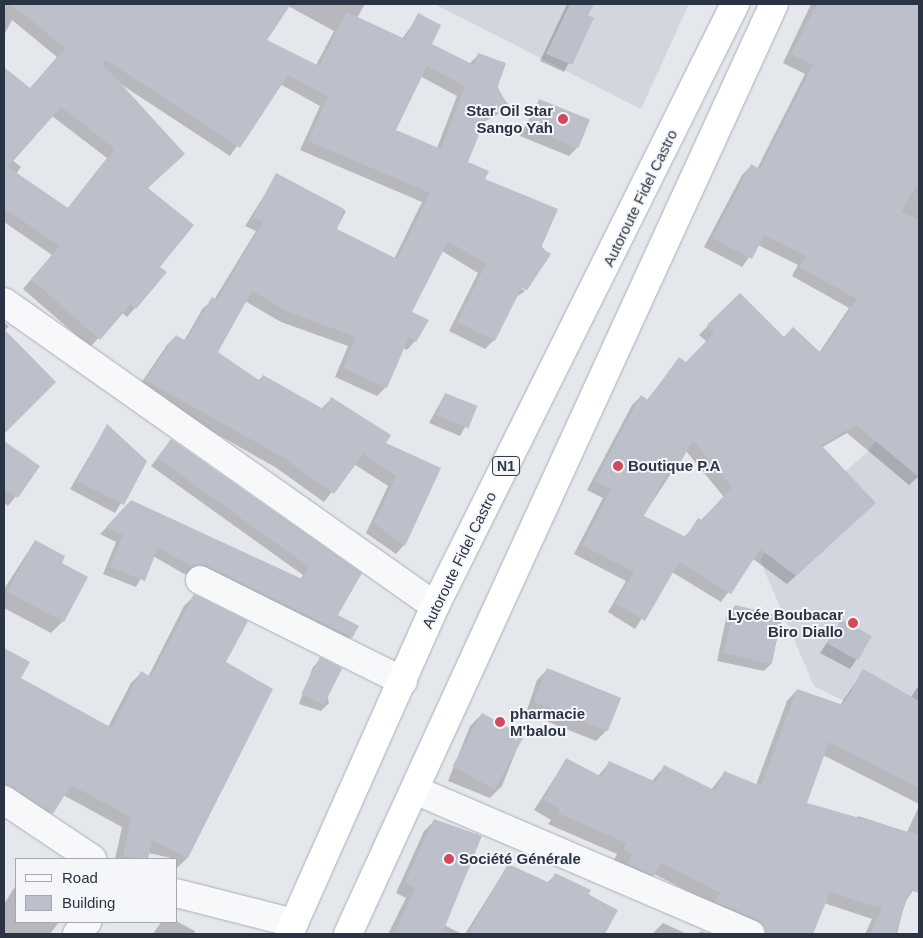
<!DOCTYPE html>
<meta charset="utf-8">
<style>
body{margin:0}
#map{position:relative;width:923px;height:938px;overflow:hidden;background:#e4e7ec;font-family:Helvetica,sans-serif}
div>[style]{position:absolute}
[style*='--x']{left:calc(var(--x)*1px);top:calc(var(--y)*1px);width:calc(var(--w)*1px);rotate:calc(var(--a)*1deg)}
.built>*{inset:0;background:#d2d6de}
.shadow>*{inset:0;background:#0003}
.building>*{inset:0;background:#bbc0ca;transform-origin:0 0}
.roads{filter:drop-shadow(0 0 1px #a9aeb7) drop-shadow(0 0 1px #a9aeb7)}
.minor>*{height:28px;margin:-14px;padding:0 14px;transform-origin:14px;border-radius:14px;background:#f7f8fa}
.trunk>*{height:28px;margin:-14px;padding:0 14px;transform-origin:14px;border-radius:14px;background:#fff}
.dots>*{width:14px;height:14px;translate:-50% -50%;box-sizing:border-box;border:2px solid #f4f6f9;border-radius:50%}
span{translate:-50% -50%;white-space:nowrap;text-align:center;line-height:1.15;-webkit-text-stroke:4px #f4f6f9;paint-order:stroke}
.shield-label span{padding:1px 4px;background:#f4f6f9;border:1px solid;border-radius:4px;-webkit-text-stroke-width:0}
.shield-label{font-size:14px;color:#2b3445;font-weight:700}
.poi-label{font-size:15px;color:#2b3445;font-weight:700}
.right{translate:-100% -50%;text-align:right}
.left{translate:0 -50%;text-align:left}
.street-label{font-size:15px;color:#2b3445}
.frame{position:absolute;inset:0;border:5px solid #2b3445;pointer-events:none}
.legend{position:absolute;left:15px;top:858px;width:162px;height:65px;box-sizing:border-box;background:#f4f6f9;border:1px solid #a4a8b1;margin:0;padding:6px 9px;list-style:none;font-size:15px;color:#2b3445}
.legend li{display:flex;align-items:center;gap:10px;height:25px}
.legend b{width:25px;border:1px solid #a4a8b1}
</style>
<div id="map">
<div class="built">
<div style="clip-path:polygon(434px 4px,689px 4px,641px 109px)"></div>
<div style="clip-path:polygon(919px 390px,919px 730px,892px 725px,814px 686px,760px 560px,782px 529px,867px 452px)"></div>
</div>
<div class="shadow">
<div style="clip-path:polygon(evenodd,4px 4px,365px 4px,357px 18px,402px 39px,419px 15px,430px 44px,469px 64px,479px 54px,509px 108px,482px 123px,466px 162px,549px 255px,526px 290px,516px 285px,525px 291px,515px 298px,494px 340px,485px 349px,449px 331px,478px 273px,442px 251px,411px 312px,415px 341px,407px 350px,403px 348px,386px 387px,377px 396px,335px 377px,348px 346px,281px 322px,245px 301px,216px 352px,258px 381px,263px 376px,321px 409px,331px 399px,384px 444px,440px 469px,404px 545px,396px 554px,366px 533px,388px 486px,354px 464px,324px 502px,275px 467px,137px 389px,167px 345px,176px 336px,184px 341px,203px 308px,214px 300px,256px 231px,245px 226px,277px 175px,346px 211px,336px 230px,394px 259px,422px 202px,300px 150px,320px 106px,280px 84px,230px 156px,122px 85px,146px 188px,158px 267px,135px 308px,127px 317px,122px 313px,90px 347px,23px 289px,52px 255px,4px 222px,4px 68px,30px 89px,57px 57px,12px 20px,4px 35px,4px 4px,288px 6px,334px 31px,316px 65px,265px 40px,288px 6px,4px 4px,420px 76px,457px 96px,437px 148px,394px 131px,420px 76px,4px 4px,52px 116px,107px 158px,67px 209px,16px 174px,21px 167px,12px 160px,52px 116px)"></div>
<div style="clip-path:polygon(567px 4px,593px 4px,587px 16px,592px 18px,564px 72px,540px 61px)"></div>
<div style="clip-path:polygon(evenodd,811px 4px,919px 4px,915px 24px,919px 25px,919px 476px,909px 485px,847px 433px,821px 448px,865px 512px,787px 584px,753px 559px,721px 602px,672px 572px,635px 629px,608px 612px,626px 581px,574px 554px,603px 498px,587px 490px,632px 405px,641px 396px,647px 400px,679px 359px,686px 364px,707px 342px,699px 335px,740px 294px,783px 338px,819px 353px,849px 308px,792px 276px,798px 265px,758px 245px,742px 267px,704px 247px,742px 175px,751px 166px,757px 169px,805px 74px,783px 63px,811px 4px,686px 451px,724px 497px,684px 537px,643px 516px,686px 451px)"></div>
<div style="clip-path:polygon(539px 101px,577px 148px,569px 156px,520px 136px)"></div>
<div style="clip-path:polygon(4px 323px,9px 326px,4px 331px,55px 382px,4px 432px)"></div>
<div style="clip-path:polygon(445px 394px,477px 406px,460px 436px,429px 423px)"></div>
<div style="clip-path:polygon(107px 426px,146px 461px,115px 513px,70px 489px)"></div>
<div style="clip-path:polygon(171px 441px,360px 574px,336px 615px,351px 637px,344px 645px,199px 573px,184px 574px,153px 556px,136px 587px,103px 574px,116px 542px,100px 534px,131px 502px,300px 580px,303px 575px,151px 466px)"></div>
<div style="clip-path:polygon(4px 442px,39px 467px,8px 506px,4px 503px)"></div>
<div style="clip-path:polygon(35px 541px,63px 621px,51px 633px,4px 608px,4px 589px)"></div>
<div style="clip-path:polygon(194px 596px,224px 663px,272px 689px,187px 858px,177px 868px,176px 859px,148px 853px,147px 859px,115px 859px,122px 827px,63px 795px,42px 823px,4px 796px,4px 649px,28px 662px,19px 679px,108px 727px,131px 683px,141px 673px,148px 677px,184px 606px)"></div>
<div style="clip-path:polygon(735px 606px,781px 618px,772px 663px,764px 671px,717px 661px,727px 614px)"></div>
<div style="clip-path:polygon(842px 621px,871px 637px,850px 669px,820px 653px)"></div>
<div style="clip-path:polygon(321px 659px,329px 703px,321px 711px,299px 704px,313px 667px)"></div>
<div style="clip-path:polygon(547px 670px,606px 731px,596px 741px,526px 713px,537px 680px)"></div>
<div style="clip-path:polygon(864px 670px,911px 697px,919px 685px,919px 804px,823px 755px,805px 803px,853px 821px,858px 816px,907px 832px,919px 806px,919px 882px,905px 902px,897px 934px,865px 934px,872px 919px,824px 903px,812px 934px,752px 934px,711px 903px,654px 874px,643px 885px,618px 874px,623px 864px,614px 860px,617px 854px,548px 824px,551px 820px,534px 810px,566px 760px,597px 777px,609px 763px,652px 781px,664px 767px,711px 790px,724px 773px,756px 785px,787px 701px,797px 690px,840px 705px)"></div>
<div style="clip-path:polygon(482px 714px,522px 736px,502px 786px,490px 798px,448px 781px,470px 726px)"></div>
<div style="clip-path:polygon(434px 821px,444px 925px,462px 934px,388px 934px,406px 898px,396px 893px,424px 831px)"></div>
<div style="clip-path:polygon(508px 865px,547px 883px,555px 875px,616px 910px,604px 934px,465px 934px)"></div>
<div style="clip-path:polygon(16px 885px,16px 922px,59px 922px,50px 934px,4px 934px,4px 904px)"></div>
<div style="clip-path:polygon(176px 921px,195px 931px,194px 934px,153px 934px,161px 922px)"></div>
<div style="clip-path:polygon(663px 923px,687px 934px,652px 934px)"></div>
<div style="clip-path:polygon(701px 931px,709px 934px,698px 934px)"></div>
</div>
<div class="building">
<div style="clip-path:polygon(evenodd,11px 4px,291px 4px,267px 40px,319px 66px,347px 12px,405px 39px,418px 13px,441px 25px,432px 44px,474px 65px,478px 53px,506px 63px,497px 89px,511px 108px,486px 117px,468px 162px,489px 171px,485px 179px,558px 209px,541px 248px,551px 254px,527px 290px,522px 287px,495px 341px,457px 322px,486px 264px,448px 241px,412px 312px,429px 320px,416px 342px,409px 337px,387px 388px,343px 368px,356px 337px,290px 313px,252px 291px,218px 352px,260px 381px,263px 375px,325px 410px,331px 397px,391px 435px,386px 443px,441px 468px,405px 546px,374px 523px,396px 476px,363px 454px,334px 494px,284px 458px,145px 380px,176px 335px,186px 341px,212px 297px,217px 300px,263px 222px,253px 217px,276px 173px,344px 209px,337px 229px,397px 259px,430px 193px,308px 141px,328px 97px,288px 75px,240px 148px,106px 60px,103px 64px,185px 154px,148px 188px,194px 225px,160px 267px,167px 272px,136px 309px,131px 304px,100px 340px,31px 279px,60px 246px,4px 208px,4px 67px,30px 88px,65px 48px,11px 4px,427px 66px,465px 86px,441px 149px,396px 130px,427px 66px,11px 4px,61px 107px,115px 149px,68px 208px,8px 167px,61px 107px)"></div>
<div style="clip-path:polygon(570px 4px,594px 4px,588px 15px,594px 18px,572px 65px,546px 54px)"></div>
<div style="clip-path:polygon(evenodd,817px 4px,919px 4px,919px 182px,901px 212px,919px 220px,919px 477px,856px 425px,821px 445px,876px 503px,796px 576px,760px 549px,731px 594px,679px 562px,645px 621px,615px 603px,634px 572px,582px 545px,611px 489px,595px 481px,641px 395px,648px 400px,679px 357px,686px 362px,714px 333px,707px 325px,740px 293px,784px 337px,793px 327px,821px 353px,857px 299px,799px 267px,806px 256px,764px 235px,752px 259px,712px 238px,751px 164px,760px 169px,813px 65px,791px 54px,817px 4px,693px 441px,732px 487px,702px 520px,698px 518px,686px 537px,644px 516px,670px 468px,675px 471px,693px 441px)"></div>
<div style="left:539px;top:99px;width:55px;height:31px;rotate:22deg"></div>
<div style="clip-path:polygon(4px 329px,56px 382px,4px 434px)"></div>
<div style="left:445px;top:393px;width:35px;height:24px;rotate:22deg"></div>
<div style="clip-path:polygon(107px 424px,147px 461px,124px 505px,77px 481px)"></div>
<div style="clip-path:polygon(171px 439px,362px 573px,338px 615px,359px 626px,352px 638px,207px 566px,192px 567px,158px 547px,145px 581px,110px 567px,123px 535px,106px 527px,131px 500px,302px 579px,309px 567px,157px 458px)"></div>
<div style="clip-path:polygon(4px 441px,40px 466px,18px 498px,4px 488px)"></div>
<div style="clip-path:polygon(35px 540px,65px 556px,62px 563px,88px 577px,64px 622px,7px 592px)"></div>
<div style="clip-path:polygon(194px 594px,248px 621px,226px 662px,273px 689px,188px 858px,152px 840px,148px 859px,123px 857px,131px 817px,71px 785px,53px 814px,4px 785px,4px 648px,30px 662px,21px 678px,112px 728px,141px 671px,151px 677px)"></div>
<div style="left:735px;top:605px;width:49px;height:49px;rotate:14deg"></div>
<div style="left:841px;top:619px;width:35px;height:28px;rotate:29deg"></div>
<div style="left:320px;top:657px;width:25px;height:41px;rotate:27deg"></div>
<div style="left:547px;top:668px;width:80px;height:36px;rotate:22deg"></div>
<div style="clip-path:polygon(863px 669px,919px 701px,919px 788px,829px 742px,807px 803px,919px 835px,919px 893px,910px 890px,895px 934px,870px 934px,882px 909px,830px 892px,813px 934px,766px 934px,758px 920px,715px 902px,720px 893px,661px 863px,654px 876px,627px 864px,632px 854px,623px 849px,626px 843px,558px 813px,560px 809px,543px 800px,566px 758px,602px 777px,609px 761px,656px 782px,664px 765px,716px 791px,724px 771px,761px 786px,797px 689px,843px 705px)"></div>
<div style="left:482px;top:713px;width:48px;height:61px;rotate:29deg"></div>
<div style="clip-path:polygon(434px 819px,482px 836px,442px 934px,394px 934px,415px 888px,405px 883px)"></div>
<div style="clip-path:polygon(508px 864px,550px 883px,555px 873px,591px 890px,588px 895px,618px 910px,605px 934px,468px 934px)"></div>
</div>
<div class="roads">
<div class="minor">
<div style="--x:4;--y:302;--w:527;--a:35.2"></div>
<div style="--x:200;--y:580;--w:227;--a:26.5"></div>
<div style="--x:417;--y:791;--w:363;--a:23.2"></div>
<div style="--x:4;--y:800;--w:106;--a:33.8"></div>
<div style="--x:176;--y:893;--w:122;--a:14.3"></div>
<div style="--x:77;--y:934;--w:16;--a:-50"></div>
</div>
<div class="trunk">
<div style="--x:289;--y:934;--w:359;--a:-66"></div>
<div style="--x:435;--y:606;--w:673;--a:-63.51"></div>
<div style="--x:348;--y:934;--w:1023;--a:-65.39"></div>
</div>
</div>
<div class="dots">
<div style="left:563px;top:119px;background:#d1495b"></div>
<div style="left:618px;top:466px;background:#d1495b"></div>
<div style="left:853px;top:623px;background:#d1495b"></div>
<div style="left:500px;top:722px;background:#d1495b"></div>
<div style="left:449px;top:859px;background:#d1495b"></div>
</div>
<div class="shield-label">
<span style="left:506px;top:466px">N1</span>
</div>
<div class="poi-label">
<span class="right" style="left:553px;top:119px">Star Oil Star<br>Sango Yah</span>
<span class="left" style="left:628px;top:466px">Boutique P.A</span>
<span class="right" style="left:843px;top:623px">Lycée Boubacar<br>Biro Diallo</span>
<span class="left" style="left:510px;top:722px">pharmacie<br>M'balou</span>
<span class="left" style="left:459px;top:859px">Société Générale</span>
</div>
<div class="street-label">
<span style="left:640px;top:198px;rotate:-64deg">Autoroute Fidel Castro</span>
<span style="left:459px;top:560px;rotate:-64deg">Autoroute Fidel Castro</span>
</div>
<div class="frame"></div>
<ul class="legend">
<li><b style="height:6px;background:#f7f8fa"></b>Road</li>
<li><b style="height:14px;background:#bbc0ca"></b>Building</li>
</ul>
</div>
